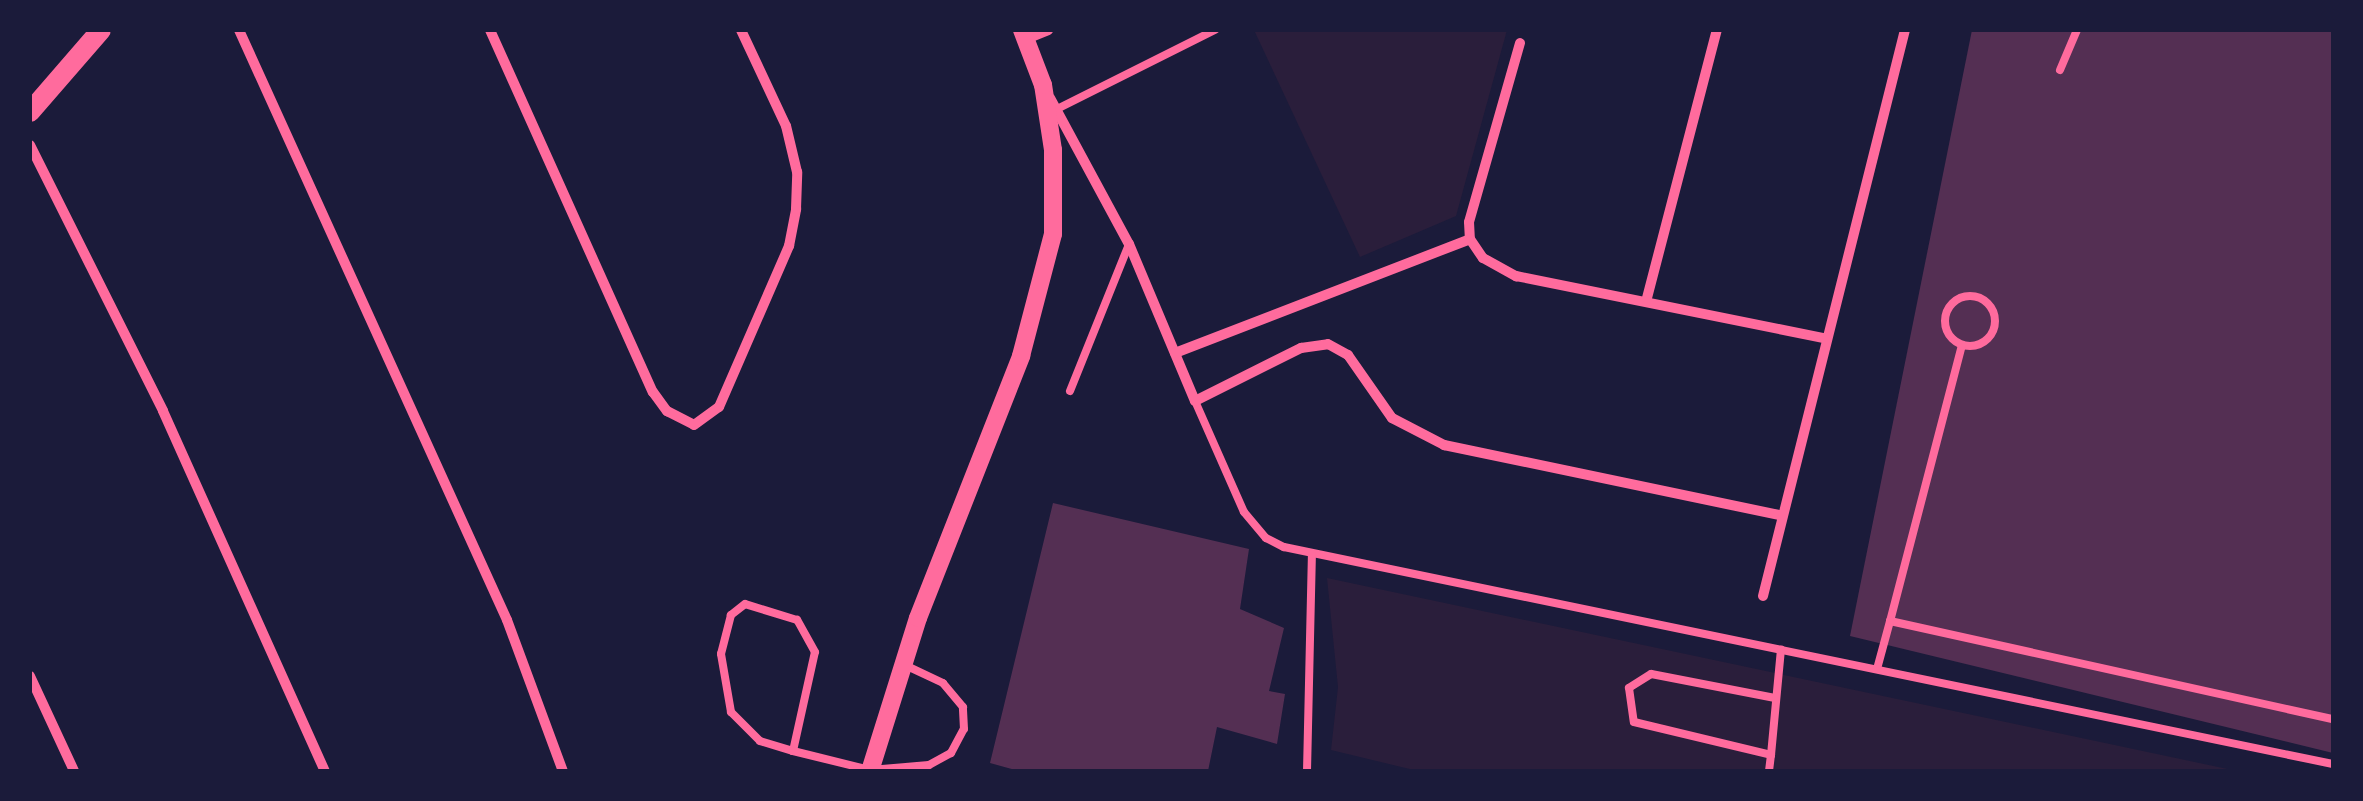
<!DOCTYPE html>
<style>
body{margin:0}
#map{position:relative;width:2363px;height:801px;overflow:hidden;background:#1b1b3a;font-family:"Noto Serif",serif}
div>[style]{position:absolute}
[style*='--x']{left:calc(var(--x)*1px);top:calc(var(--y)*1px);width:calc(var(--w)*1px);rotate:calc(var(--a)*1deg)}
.green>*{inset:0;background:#2a1e3b}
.building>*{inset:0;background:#542f53}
.service>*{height:8px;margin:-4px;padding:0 4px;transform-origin:4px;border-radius:4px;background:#ff6b9d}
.service>.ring{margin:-4px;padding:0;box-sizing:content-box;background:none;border:8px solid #ff6b9d;border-radius:50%}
.minor>*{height:10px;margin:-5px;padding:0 5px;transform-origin:5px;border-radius:5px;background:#ff6b9d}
.tertiary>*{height:18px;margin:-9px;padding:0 9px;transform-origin:9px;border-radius:9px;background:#ff6b9d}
.secondary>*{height:20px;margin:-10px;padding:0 10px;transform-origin:10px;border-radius:10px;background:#ff6b9d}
span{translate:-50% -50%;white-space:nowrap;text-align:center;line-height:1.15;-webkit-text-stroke:10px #1b1b3a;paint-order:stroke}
.frame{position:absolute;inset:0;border:32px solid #1b1b3a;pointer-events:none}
</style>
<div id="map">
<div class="green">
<div style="clip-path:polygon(1254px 30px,1507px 30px,1456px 216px,1360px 257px)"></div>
<div style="clip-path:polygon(1327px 578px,2237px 771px,1418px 771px,1331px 750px,1338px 687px)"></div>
</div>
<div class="building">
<div style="clip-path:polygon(1972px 30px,2333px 30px,2333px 753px,1850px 636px)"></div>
<div style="clip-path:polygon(1053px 503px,1249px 549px,1240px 609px,1284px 628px,1269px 691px,1285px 694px,1277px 744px,1217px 727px,1208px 771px,1019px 771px,990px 763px)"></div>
</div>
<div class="service">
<div style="--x:2060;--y:70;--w:43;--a:-67"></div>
<div style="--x:1057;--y:109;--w:177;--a:-26.6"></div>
<div class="ring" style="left:1945px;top:296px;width:42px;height:42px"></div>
<div style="--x:1962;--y:345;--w:285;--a:104.6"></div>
<div style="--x:1890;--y:621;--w:454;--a:12.5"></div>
<div style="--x:1070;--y:391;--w:158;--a:-68.1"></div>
<div style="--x:1195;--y:401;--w:121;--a:66.2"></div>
<div style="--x:1244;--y:512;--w:34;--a:50"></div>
<div style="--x:1266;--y:538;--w:20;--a:27"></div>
<div style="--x:1284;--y:547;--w:1071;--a:11.69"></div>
<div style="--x:1877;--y:669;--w:50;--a:-74.8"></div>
<div style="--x:1775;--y:698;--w:126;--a:-169"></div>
<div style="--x:1651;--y:674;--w:26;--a:148"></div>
<div style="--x:1629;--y:688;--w:34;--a:82"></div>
<div style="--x:1634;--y:722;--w:141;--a:13.5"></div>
<div style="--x:1771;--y:755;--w:106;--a:-84.6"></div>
<div style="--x:793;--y:751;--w:101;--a:-77.5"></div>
<div style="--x:815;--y:652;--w:37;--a:-119"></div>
<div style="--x:797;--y:620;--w:54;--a:-162.9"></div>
<div style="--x:745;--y:604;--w:18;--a:142"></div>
<div style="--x:731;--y:615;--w:40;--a:104.4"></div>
<div style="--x:721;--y:654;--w:59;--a:80.2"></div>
<div style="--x:731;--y:712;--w:41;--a:45"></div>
<div style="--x:760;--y:741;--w:34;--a:17"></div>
<div style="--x:793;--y:751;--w:79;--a:13.9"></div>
<div style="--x:870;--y:770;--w:59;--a:-4.8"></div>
<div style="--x:929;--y:765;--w:25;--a:-29"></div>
<div style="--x:951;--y:753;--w:27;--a:-62"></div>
<div style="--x:964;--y:729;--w:22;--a:-93"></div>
<div style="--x:963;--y:707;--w:31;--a:-130"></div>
<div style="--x:943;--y:683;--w:42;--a:-154.7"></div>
<div style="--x:1307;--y:771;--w:217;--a:-88.7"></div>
<div style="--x:1769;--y:771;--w:16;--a:-83"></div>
</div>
<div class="minor">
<div style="--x:239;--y:30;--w:648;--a:65.57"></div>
<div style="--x:507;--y:620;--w:161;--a:69.7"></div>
<div style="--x:490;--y:30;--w:397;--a:65.8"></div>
<div style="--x:653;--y:392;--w:24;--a:54"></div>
<div style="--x:667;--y:411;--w:30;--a:27"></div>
<div style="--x:694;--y:425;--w:31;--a:-36"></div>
<div style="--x:719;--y:407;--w:176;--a:-66.5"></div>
<div style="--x:789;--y:246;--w:38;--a:-79"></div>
<div style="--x:796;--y:209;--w:37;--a:-88"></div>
<div style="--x:797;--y:172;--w:47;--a:-103.4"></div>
<div style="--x:786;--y:126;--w:106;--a:-115.1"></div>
<div style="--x:1026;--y:39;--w:24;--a:-22"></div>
<div style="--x:1520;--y:43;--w:186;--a:105.9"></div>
<div style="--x:1469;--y:222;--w:17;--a:87"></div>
<div style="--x:1470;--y:239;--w:23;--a:56"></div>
<div style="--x:1483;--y:258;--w:38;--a:29"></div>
<div style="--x:1516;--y:276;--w:314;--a:11.4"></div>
<div style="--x:1050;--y:98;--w:166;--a:61.6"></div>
<div style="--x:1129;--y:244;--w:170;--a:67.2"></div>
<div style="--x:1195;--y:401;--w:119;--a:-26.6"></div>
<div style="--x:1301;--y:348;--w:27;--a:-8"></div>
<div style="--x:1328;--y:344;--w:23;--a:29"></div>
<div style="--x:1348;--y:355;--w:77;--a:55.1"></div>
<div style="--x:1392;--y:418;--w:59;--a:27.4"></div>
<div style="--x:1444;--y:445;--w:343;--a:11.8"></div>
<div style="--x:30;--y:145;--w:297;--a:63.4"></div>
<div style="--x:163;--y:411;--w:395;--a:65.8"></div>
<div style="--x:1647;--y:298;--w:277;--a:-75.4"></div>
<div style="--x:1175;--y:353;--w:316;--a:-21.1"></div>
<div style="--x:1763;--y:596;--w:584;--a:-75.92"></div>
<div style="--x:30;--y:676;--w:105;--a:65.1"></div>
</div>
<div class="tertiary">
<div style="--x:870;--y:771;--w:160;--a:-72.6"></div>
<div style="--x:918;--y:618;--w:282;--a:-68.5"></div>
<div style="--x:1021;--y:356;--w:126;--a:-75.3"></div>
<div style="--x:1053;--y:234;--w:84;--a:-90"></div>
<div style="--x:1053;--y:150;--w:66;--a:-98.7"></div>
<div style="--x:1043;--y:85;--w:59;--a:-110.9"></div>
</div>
<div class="secondary">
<div style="--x:30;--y:112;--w:108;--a:-49.1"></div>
</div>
<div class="frame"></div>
</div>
